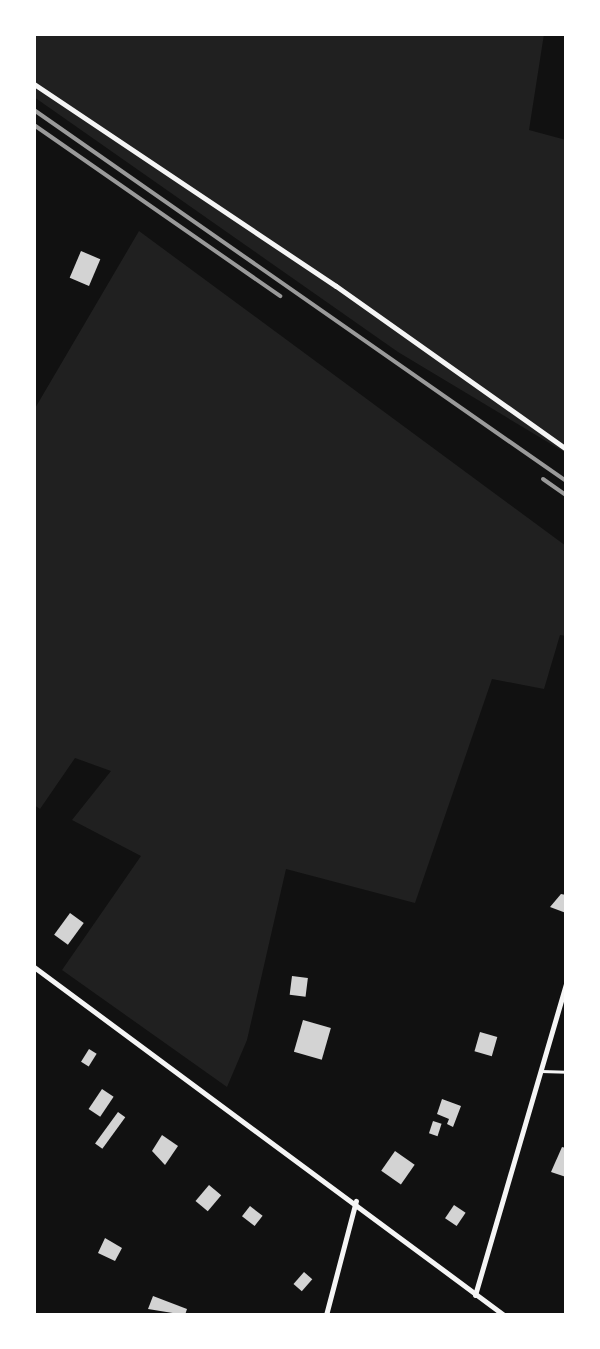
<!DOCTYPE html>
<style>
body{margin:0}
#map{position:relative;width:600px;height:1349px;overflow:hidden;background:#111;font-family:"DejaVu Sans",sans-serif}
div>[style]{position:absolute}
[style*='--x']{left:calc(var(--x)*1px);top:calc(var(--y)*1px);width:calc(var(--w)*1px);rotate:calc(var(--a)*1deg)}
.green>*{inset:0;background:#202020}
.building>*{inset:0;background:#d3d3d3;transform-origin:0 0}
.service>*{height:3px;margin:-1.5px;padding:0 1.5px;transform-origin:1.5px;border-radius:1.5px;background:#f5f5f5}
.minor>*{height:5px;margin:-2.5px;padding:0 2.5px;transform-origin:2.5px;border-radius:2.5px;background:#f5f5f5}
.rail>*{height:4px;margin:-2px;padding:0 2px;transform-origin:2px;border-radius:2px;background:#9a9a9a}
span{translate:-50% -50%;white-space:nowrap;text-align:center;line-height:1.15;-webkit-text-stroke:6px #fff;paint-order:stroke}
.frame{position:absolute;inset:0;border:36px solid #fff;pointer-events:none}
</style>
<div id="map">
<div class="green">
<div style="clip-path:polygon(34px 34px,544px 34px,529px 130px,566px 140px,566px 453px,398px 352px,34px 97px)"></div>
<div style="clip-path:polygon(139px 231px,566px 546px,566px 636px,560px 635px,544px 689px,492px 679px,415px 903px,286px 869px,247px 1040px,227px 1087px,62px 970px,141px 856px,72px 820px,111px 771px,75px 758px,40px 809px,34px 805px,34px 410px)"></div>
</div>
<div class="building">
<div style="left:81px;top:251px;width:21px;height:29px;rotate:23deg"></div>
<div style="clip-path:polygon(561px 894px,566px 895px,566px 913px,550px 907px)"></div>
<div style="left:70px;top:913px;width:17px;height:27px;rotate:36deg"></div>
<div style="left:292px;top:976px;width:16px;height:19px;rotate:7deg"></div>
<div style="left:303px;top:1020px;width:29px;height:33px;rotate:16deg"></div>
<div style="left:480px;top:1032px;width:18px;height:20px;rotate:16deg"></div>
<div style="left:89px;top:1049px;width:9px;height:15px;rotate:32deg"></div>
<div style="left:102px;top:1089px;width:14px;height:24px;rotate:34deg"></div>
<div style="clip-path:polygon(442px 1099px,461px 1106px,453px 1127px,447px 1124px,449px 1119px,437px 1114px)"></div>
<div style="left:118px;top:1112px;width:9px;height:39px;rotate:36deg"></div>
<div style="left:433px;top:1121px;width:9px;height:13px;rotate:18deg"></div>
<div style="clip-path:polygon(162px 1135px,178px 1146px,165px 1165px,152px 1151px)"></div>
<div style="clip-path:polygon(562px 1147px,566px 1148px,566px 1177px,551px 1172px)"></div>
<div style="left:395px;top:1151px;width:24px;height:24px;rotate:35deg"></div>
<div style="left:209px;top:1185px;width:16px;height:21px;rotate:40deg"></div>
<div style="left:454px;top:1205px;width:14px;height:16px;rotate:34deg"></div>
<div style="left:250px;top:1206px;width:16px;height:13px;rotate:38deg"></div>
<div style="clip-path:polygon(105px 1238px,122px 1248px,115px 1261px,98px 1253px)"></div>
<div style="left:304px;top:1272px;width:11px;height:16px;rotate:41deg"></div>
<div style="clip-path:polygon(153px 1296px,187px 1309px,185px 1315px,148px 1309px)"></div>
</div>
<div class="service">
<div style="--x:541;--y:1071;--w:25;--a:2"></div>
</div>
<div class="minor">
<div style="--x:34;--y:84;--w:363;--a:33.8"></div>
<div style="--x:336;--y:286;--w:282;--a:35.3"></div>
<div style="--x:34;--y:967;--w:585;--a:36.52"></div>
<div style="--x:475;--y:1295;--w:324;--a:-73.7"></div>
<div style="--x:326;--y:1315;--w:118;--a:-75.3"></div>
</div>
<div class="rail">
<div style="--x:34;--y:110;--w:649;--a:34.89"></div>
<div style="--x:34;--y:125;--w:300;--a:34.8"></div>
<div style="--x:543;--y:479;--w:28;--a:35"></div>
</div>
<div class="frame"></div>
</div>
